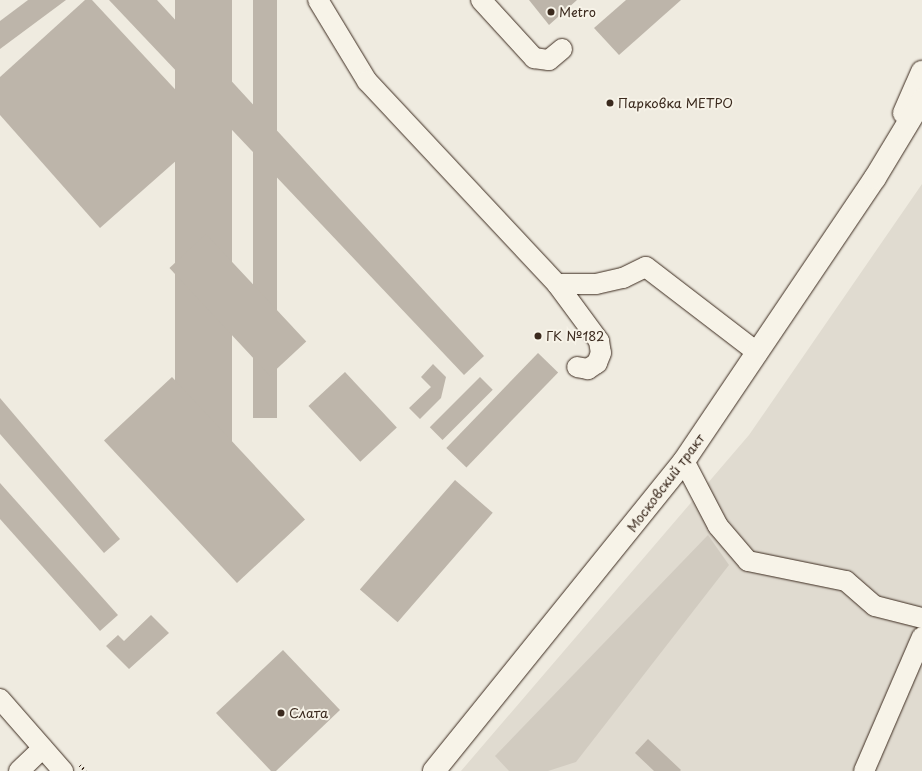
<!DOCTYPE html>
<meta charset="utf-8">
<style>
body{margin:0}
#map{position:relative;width:922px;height:771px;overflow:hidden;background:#efebe0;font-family:"Playpen Sans",sans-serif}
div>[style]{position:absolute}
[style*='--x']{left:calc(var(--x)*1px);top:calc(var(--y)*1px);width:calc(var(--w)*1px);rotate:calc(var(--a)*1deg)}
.built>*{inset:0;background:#e0dbd0}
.green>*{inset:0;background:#d1cbc0}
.building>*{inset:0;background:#bdb5aa;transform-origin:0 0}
.path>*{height:2.5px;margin-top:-1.25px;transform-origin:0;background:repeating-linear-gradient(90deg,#3b2a1e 0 1px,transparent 0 4px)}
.roads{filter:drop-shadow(0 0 1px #3b2a1e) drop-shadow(0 0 1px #3b2a1e)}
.minor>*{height:20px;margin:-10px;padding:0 10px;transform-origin:10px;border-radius:10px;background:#f7f3e8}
.major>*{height:22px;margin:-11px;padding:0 11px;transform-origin:11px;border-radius:11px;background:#f7f3e8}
.dots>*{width:11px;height:11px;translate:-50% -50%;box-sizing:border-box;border:2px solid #f7f3e8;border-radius:50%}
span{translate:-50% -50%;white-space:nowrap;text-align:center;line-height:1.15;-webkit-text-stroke:4px #f7f3e8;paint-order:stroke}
.poi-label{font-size:13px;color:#3b2a1e}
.left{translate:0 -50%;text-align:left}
.street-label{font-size:13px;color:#3b2a1e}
</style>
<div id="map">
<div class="built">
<div style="clip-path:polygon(922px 184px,922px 771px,461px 771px,749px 435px)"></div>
</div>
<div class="green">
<div style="clip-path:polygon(708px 535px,729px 565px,576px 762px,548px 771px,509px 771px,495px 756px)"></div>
</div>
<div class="building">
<div style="clip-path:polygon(28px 0,66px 0,0 49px,0 21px)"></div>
<div style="clip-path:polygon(85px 0,92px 0,212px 129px,100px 228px,0 115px,0 77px)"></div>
<div style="clip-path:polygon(109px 0,157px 0,484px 356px,464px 375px)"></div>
<div style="left:175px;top:0;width:57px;height:470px"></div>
<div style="left:253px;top:0;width:24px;height:418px"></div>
<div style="clip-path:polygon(529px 0,577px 0,549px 25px)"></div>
<div style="clip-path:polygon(626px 0,681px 0,619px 55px,594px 28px)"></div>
<div style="left:206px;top:234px;width:147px;height:50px;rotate:47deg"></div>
<div style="left:538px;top:353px;width:28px;height:132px;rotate:44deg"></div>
<div style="clip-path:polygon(433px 364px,446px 377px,441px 398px,420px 419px,409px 408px,431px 387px,421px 377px)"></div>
<div style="left:345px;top:372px;width:76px;height:50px;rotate:47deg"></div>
<div style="left:172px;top:377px;width:195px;height:93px;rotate:47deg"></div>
<div style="left:480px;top:377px;width:18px;height:71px;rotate:45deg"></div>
<div style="clip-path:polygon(0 398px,120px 539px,104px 553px,0 434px)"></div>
<div style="left:455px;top:480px;width:50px;height:145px;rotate:41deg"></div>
<div style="clip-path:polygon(0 483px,118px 615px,100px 631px,0 519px)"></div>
<div style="clip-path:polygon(151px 615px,169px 633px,129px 669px,106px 646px,118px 635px,124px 641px)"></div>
<div style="clip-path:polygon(283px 650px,340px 710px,276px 771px,271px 771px,216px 713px)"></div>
<div style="clip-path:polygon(648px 739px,681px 770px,680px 771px,654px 771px,635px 753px)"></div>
</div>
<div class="path">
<div style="--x:80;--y:765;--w:8;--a:45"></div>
</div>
<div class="roads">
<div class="minor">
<div style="--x:318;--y:0;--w:95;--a:58.8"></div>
<div style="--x:367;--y:81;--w:278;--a:46.9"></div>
<div style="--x:557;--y:284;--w:71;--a:53.6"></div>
<div style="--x:599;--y:341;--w:12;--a:81"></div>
<div style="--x:601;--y:353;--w:11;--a:112"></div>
<div style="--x:597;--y:363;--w:11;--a:146"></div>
<div style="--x:588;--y:369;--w:11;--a:-170"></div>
<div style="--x:481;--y:0;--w:79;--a:47.6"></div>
<div style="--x:534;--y:58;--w:15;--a:8"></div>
<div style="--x:549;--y:60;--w:17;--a:-40"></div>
<div style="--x:557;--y:284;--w:39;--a:0"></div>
<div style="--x:596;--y:284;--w:28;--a:-13"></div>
<div style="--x:623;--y:278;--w:25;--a:-26"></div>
<div style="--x:646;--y:267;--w:141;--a:37.5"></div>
<div style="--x:684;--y:461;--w:73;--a:62.4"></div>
<div style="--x:718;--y:526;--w:46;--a:49.4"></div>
<div style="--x:748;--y:561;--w:100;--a:11.5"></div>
<div style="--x:846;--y:581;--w:38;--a:41"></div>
<div style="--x:875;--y:606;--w:49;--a:14.3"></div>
<div style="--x:0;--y:699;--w:96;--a:48.8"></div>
<div style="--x:19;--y:771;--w:33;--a:-44"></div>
<div style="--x:864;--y:771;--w:146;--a:-66.6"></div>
</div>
<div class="major">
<div style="--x:904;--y:113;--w:45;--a:-66.3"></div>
<div style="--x:434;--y:771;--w:398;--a:-51.1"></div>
<div style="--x:684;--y:461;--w:341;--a:-56"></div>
<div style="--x:875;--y:178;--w:91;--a:-58.9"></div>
</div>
</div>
<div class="dots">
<div style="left:551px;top:12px;background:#3b2a1e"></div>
<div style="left:610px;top:103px;background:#3b2a1e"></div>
<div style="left:538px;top:336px;background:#3b2a1e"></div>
<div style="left:281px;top:713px;background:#3b2a1e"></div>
</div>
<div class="poi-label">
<span class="left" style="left:559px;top:12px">Metro</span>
<span class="left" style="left:618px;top:103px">Парковка МЕТРО</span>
<span class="left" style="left:546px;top:336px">ГК №182</span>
<span class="left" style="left:289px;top:713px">Слата</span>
</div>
<div class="street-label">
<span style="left:666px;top:483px;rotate:-53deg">Московский тракт</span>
</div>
</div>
